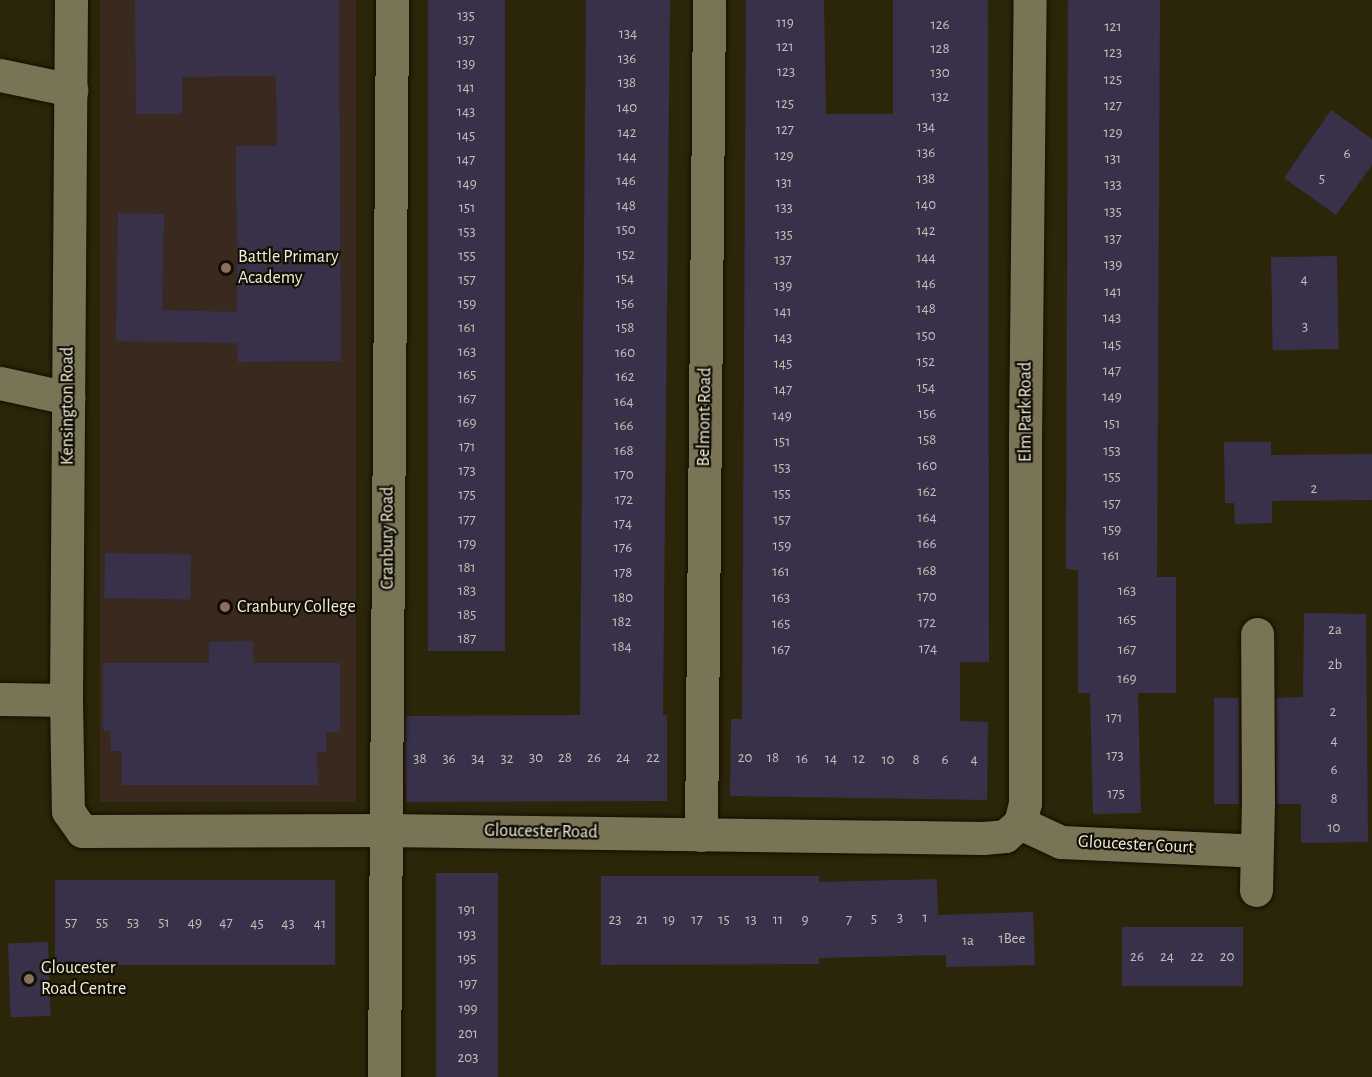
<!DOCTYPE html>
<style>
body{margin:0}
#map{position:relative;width:1372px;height:1077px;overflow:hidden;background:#2b260a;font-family:"Alegreya Sans",sans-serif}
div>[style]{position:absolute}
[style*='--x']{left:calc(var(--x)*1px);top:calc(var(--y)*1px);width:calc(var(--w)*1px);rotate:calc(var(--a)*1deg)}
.education>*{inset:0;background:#39291e;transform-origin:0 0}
.building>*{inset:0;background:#393149;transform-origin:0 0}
.roads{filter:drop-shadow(0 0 2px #140e00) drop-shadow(0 0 2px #140e00)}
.minor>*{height:33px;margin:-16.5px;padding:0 16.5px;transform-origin:16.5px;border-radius:16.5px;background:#7a7457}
.dots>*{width:16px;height:16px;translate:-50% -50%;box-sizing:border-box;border:3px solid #110f04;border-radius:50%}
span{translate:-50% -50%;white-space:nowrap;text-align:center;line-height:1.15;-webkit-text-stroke:4.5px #110f04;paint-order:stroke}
.number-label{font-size:15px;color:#c3bfb8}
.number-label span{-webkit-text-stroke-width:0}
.poi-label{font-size:18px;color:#f1eedd}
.left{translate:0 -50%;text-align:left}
.street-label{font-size:18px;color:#f1eedd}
</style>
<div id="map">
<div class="education">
<div style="left:100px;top:0;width:256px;height:802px"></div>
</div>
<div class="building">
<div style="clip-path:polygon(135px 0,339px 0,341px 361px,238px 362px,237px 343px,116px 341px,118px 213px,164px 214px,162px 310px,237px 312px,236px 146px,277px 146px,276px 76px,182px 77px,182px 114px,136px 114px)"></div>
<div style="left:428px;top:0;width:77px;height:651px"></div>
<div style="clip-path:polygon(586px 0,670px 0,663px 715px,667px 715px,667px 801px,406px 802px,405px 716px,580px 715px)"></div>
<div style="clip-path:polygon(746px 0,824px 0,826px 114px,893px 114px,893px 0,988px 0,989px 662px,960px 662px,960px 721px,988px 722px,987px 800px,730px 796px,731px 719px,742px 719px)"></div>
<div style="clip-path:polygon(1068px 0,1160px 0,1157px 577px,1176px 577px,1176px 693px,1138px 693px,1141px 813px,1093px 814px,1090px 693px,1078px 693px,1078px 570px,1066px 569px)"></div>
<div style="clip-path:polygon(1331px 110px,1372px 139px,1372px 165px,1336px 215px,1284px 178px)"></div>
<div style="left:1337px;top:256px;width:93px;height:66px;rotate:89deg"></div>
<div style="clip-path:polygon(1224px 442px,1271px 442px,1271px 455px,1372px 454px,1372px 500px,1272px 501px,1272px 523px,1235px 524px,1234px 503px,1225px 503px)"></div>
<div style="left:105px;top:553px;width:86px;height:45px;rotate:1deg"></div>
<div style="clip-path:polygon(1304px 613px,1366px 614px,1368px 842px,1301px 843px,1301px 804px,1277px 804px,1276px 698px,1303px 697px)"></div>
<div style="clip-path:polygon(253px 641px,253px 663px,340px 663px,340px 732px,326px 732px,326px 752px,317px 752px,318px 785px,122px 785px,122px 751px,111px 751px,110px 731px,103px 730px,103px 663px,209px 663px,209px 642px)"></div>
<div style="left:1239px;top:698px;width:106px;height:25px;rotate:90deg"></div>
<div style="left:436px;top:873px;width:62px;height:204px"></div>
<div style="clip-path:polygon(601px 876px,819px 876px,819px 882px,937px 879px,938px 915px,1033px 912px,1035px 965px,946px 967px,946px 955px,819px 958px,819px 964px,601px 965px)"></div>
<div style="left:55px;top:880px;width:280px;height:85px"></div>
<div style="left:1243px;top:927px;width:59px;height:121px;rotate:90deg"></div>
<div style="left:48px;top:942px;width:74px;height:40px;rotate:88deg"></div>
</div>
<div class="roads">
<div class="minor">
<div style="--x:71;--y:0;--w:700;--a:90.41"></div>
<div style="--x:66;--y:700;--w:111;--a:89"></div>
<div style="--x:68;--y:811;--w:24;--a:55"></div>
<div style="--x:82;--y:831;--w:303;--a:-0.2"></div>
<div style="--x:385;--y:830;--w:598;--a:0.77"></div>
<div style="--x:983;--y:838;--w:22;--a:-5"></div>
<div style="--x:1005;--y:836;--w:20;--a:-41"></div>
<div style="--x:0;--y:75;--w:73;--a:11.9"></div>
<div style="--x:0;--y:383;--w:70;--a:12.4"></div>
<div style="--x:0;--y:699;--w:66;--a:0.9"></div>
<div style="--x:1020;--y:823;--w:21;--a:-76"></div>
<div style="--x:1025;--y:803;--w:361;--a:-90"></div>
<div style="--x:1025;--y:442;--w:442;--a:-89.4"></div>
<div style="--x:1020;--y:823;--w:45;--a:24.9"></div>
<div style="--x:1061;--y:842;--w:195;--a:2.6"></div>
<div style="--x:701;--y:835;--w:835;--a:-89.45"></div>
<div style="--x:1256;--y:890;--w:87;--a:-88.7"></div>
<div style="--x:1258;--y:803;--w:169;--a:-90.3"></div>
<div style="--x:384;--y:1077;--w:1077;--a:-89.57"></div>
</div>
</div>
<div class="dots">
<div style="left:226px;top:268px;background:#8d6e63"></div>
<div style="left:225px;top:607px;background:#8d6e63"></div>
<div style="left:29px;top:979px;background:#8d6e63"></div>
</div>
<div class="number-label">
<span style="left:466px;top:16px">135</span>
<span style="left:785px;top:23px">119</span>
<span style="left:940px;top:25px">126</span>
<span style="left:1113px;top:27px">121</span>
<span style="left:628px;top:34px">134</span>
<span style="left:466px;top:40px">137</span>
<span style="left:785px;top:47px">121</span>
<span style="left:940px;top:49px">128</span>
<span style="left:1113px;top:53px">123</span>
<span style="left:627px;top:59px">136</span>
<span style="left:466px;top:64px">139</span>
<span style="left:786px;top:72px">123</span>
<span style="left:940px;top:73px">130</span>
<span style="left:1113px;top:80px">125</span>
<span style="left:627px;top:83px">138</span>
<span style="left:466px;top:88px">141</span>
<span style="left:940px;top:97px">132</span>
<span style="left:785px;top:104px">125</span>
<span style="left:1113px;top:106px">127</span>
<span style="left:627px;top:108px">140</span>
<span style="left:466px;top:112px">143</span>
<span style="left:926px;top:127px">134</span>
<span style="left:785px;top:130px">127</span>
<span style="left:627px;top:133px">142</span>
<span style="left:1113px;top:133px">129</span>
<span style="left:466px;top:136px">145</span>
<span style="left:926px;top:153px">136</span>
<span style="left:1347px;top:154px">6</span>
<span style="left:784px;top:156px">129</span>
<span style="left:627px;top:157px">144</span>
<span style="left:1113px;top:159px">131</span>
<span style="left:466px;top:160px">147</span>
<span style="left:926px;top:179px">138</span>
<span style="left:1322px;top:179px">5</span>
<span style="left:626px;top:181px">146</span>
<span style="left:784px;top:183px">131</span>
<span style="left:467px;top:184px">149</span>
<span style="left:1113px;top:185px">133</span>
<span style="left:926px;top:205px">140</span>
<span style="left:626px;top:206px">148</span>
<span style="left:467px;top:208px">151</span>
<span style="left:784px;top:208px">133</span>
<span style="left:1113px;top:212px">135</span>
<span style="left:626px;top:230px">150</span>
<span style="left:926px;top:231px">142</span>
<span style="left:467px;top:232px">153</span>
<span style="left:784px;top:235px">135</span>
<span style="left:1113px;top:239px">137</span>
<span style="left:626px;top:255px">152</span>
<span style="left:467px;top:256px">155</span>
<span style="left:926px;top:258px">144</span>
<span style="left:783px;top:260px">137</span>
<span style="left:1113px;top:265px">139</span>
<span style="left:625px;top:279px">154</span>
<span style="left:467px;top:280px">157</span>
<span style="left:1304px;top:280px">4</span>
<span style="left:926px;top:284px">146</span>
<span style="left:783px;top:286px">139</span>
<span style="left:1113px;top:292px">141</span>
<span style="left:467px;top:304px">159</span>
<span style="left:625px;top:304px">156</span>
<span style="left:926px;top:309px">148</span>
<span style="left:783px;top:312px">141</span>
<span style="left:1112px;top:318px">143</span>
<span style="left:1305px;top:327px">3</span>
<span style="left:467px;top:328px">161</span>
<span style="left:625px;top:328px">158</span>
<span style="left:926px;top:336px">150</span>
<span style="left:783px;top:338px">143</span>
<span style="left:1112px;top:345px">145</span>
<span style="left:467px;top:352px">163</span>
<span style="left:625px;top:353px">160</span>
<span style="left:926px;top:362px">152</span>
<span style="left:783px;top:364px">145</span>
<span style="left:1112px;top:371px">147</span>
<span style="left:467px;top:375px">165</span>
<span style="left:625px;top:377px">162</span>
<span style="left:926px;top:388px">154</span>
<span style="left:783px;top:390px">147</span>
<span style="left:1112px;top:397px">149</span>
<span style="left:467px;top:399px">167</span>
<span style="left:624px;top:402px">164</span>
<span style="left:927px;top:414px">156</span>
<span style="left:782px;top:416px">149</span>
<span style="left:467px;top:423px">169</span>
<span style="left:1112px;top:424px">151</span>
<span style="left:624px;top:426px">166</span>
<span style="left:927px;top:440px">158</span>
<span style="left:782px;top:442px">151</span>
<span style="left:467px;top:447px">171</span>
<span style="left:624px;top:451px">168</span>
<span style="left:1112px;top:451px">153</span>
<span style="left:927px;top:466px">160</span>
<span style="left:782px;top:468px">153</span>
<span style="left:467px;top:471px">173</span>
<span style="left:624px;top:475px">170</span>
<span style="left:1112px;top:477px">155</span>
<span style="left:1314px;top:489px">2</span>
<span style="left:927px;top:492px">162</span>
<span style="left:782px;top:494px">155</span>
<span style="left:467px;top:495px">175</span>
<span style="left:624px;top:500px">172</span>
<span style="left:1112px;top:504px">157</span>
<span style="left:927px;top:518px">164</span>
<span style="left:467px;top:520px">177</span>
<span style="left:782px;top:520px">157</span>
<span style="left:623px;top:524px">174</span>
<span style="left:1112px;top:530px">159</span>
<span style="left:467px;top:544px">179</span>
<span style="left:927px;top:544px">166</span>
<span style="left:782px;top:546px">159</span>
<span style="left:623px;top:548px">176</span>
<span style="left:1111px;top:556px">161</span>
<span style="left:467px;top:568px">181</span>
<span style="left:927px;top:571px">168</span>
<span style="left:781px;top:572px">161</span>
<span style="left:623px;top:573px">178</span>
<span style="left:467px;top:591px">183</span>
<span style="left:1127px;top:591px">163</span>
<span style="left:927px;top:597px">170</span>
<span style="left:623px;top:598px">180</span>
<span style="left:781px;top:598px">163</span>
<span style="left:467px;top:615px">185</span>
<span style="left:1127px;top:620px">165</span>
<span style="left:622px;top:622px">182</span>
<span style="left:927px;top:623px">172</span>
<span style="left:781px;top:624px">165</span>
<span style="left:1335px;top:630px">2a</span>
<span style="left:467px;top:639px">187</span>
<span style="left:622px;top:647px">184</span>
<span style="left:928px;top:649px">174</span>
<span style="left:781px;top:650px">167</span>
<span style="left:1127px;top:650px">167</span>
<span style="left:1335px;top:665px">2b</span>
<span style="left:1127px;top:679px">169</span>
<span style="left:1333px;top:712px">2</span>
<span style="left:1114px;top:718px">171</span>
<span style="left:1334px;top:741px">4</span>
<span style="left:1115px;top:756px">173</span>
<span style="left:536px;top:758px">30</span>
<span style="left:565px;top:758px">28</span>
<span style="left:594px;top:758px">26</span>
<span style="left:623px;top:758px">24</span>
<span style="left:653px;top:758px">22</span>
<span style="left:745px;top:758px">20</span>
<span style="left:773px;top:758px">18</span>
<span style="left:420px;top:759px">38</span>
<span style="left:449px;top:759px">36</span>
<span style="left:478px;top:759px">34</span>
<span style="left:507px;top:759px">32</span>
<span style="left:802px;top:759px">16</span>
<span style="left:831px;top:759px">14</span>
<span style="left:859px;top:759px">12</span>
<span style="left:888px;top:760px">10</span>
<span style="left:916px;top:760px">8</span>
<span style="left:945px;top:760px">6</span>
<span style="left:974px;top:760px">4</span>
<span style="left:1334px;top:770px">6</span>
<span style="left:1116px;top:794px">175</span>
<span style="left:1334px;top:799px">8</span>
<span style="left:1334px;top:828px">10</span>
<span style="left:467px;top:910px">191</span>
<span style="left:900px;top:918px">3</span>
<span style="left:925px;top:918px">1</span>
<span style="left:874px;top:919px">5</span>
<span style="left:615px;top:920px">23</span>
<span style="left:642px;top:920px">21</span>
<span style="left:669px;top:920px">19</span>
<span style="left:697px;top:920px">17</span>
<span style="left:724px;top:920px">15</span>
<span style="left:751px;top:920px">13</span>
<span style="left:778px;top:920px">11</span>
<span style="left:805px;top:920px">9</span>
<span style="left:849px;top:920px">7</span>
<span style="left:71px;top:923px">57</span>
<span style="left:102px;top:923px">55</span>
<span style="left:133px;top:923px">53</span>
<span style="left:164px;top:923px">51</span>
<span style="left:195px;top:923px">49</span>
<span style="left:226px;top:923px">47</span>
<span style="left:257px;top:924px">45</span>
<span style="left:288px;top:924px">43</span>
<span style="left:320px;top:924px">41</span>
<span style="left:467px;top:935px">193</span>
<span style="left:1012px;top:939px">1Bee</span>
<span style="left:968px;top:941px">1a</span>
<span style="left:1137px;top:957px">26</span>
<span style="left:1167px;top:957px">24</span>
<span style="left:1197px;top:957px">22</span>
<span style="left:1227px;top:957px">20</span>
<span style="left:467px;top:959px">195</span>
<span style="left:468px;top:984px">197</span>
<span style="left:468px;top:1009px">199</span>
<span style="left:468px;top:1034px">201</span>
<span style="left:468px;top:1058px">203</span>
</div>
<div class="poi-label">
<span class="left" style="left:238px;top:268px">Battle Primary<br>Academy</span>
<span class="left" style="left:237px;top:607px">Cranbury College</span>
<span class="left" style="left:41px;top:979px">Gloucester<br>Road Centre</span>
</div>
<div class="street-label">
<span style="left:68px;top:406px;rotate:-90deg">Kensington Road</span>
<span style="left:1026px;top:412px;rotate:-90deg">Elm Park Road</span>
<span style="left:705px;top:417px;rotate:-89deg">Belmont Road</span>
<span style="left:388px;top:538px;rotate:-90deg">Cranbury Road</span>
<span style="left:541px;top:832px;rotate:1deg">Gloucester Road</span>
<span style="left:1136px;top:845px;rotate:3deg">Gloucester Court</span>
</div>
</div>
